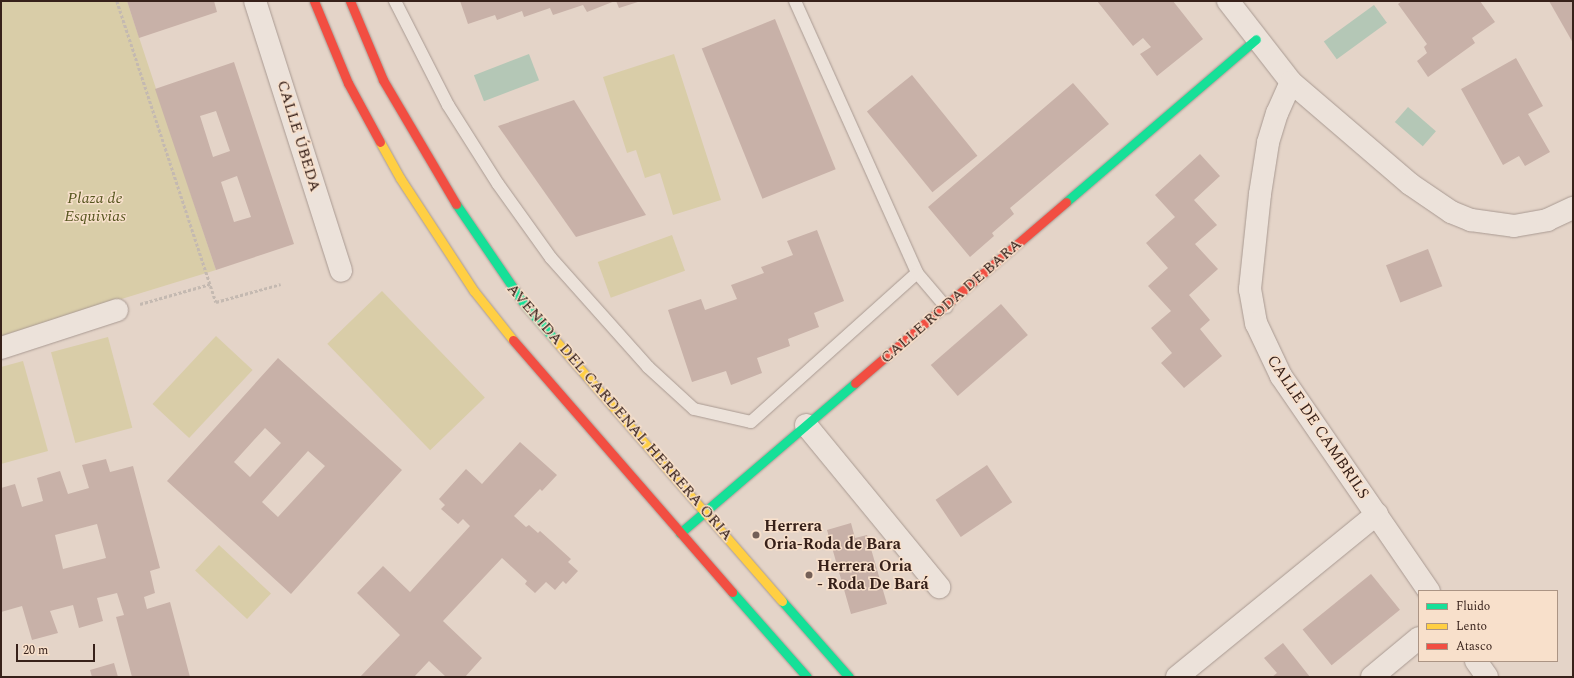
<!DOCTYPE html>
<meta charset="utf-8">
<style>
body{margin:0}
#map{position:relative;width:1574px;height:678px;overflow:hidden;background:#e4d4c8;font-family:Spectral,serif}
div>[style]{position:absolute}
[style*='--x']{left:calc(var(--x)*1px);top:calc(var(--y)*1px);width:calc(var(--w)*1px);rotate:calc(var(--a)*1deg)}
.green>*{inset:0;background:#d9cda8;transform-origin:0 0}
.water>*{inset:0;background:#b4c7b6;transform-origin:0 0}
.building>*{inset:0;background:#c8b1a8;transform-origin:0 0}
.path>*{height:2.5px;margin-top:-1.25px;transform-origin:0;background:repeating-linear-gradient(90deg,#c4b9b1 0 3px,transparent 0 5px)}
.roads{filter:drop-shadow(0 0 1px #a99a92) drop-shadow(0 0 1px #a99a92)}
.lane>*{height:12px;margin:-6px;padding:0 6px;transform-origin:6px;border-radius:6px;background:#ece2da}
.street>*{height:22px;margin:-11px;padding:0 11px;transform-origin:11px;border-radius:11px;background:#ece2da}
.fast>*{height:9px;margin:-4.5px;padding:0 4.5px;transform-origin:4.5px;border-radius:4.5px;background:#16e098}
.slow>*{height:9px;margin:-4.5px;padding:0 4.5px;transform-origin:4.5px;border-radius:4.5px;background:#ffcf43}
.jam>*{height:9px;margin:-4.5px;padding:0 4.5px;transform-origin:4.5px;border-radius:4.5px;background:#f24e42}
.dots>*{width:11px;height:11px;translate:-50% -50%;box-sizing:border-box;border:2px solid #f8e0cb;border-radius:50%}
span{translate:-50% -50%;white-space:nowrap;text-align:center;line-height:1.15;-webkit-text-stroke:3px #f8e0cb;paint-order:stroke}
.street-label{font-size:16px;color:#37211a}
.park-label{font-size:16px;color:#56551f;font-style:italic}
.poi-label{font-size:16px;color:#37211a;font-weight:700}
.left{translate:0 -50%;text-align:left}
.frame{position:absolute;inset:0;border:2px solid #37211a;pointer-events:none}
.legend{position:absolute;left:1418px;top:590px;width:140px;height:72px;box-sizing:border-box;background:#f8e0cb;border:1px solid #ab9484;margin:0;padding:5px 7px;list-style:none;font-size:12px;color:#37211a}
.legend li{display:flex;align-items:center;gap:8px;height:20px}
.legend b{width:20px;border:1px solid #ab9484}
.scale{position:absolute;left:16px;top:644px;width:79px;height:18px;box-sizing:border-box;border:2px solid #37211a;border-top:0;padding-left:5px;font-size:12px;line-height:14px;white-space:nowrap;color:#37211a;-webkit-text-stroke:3px #f8e0cb;paint-order:stroke}
</style>
<div id="map">
<div class="green">
<div style="clip-path:polygon(1px 1px,127px 1px,216px 270px,1px 336px)"></div>
<div style="clip-path:polygon(674px 54px,721px 200px,673px 215px,660px 173px,645px 178px,636px 150px,627px 153px,603px 77px)"></div>
<div style="left:672px;top:235px;width:38px;height:79px;rotate:70deg"></div>
<div style="left:382px;top:291px;width:148px;height:76px;rotate:46deg"></div>
<div style="left:216px;top:336px;width:50px;height:93px;rotate:43deg"></div>
<div style="left:108px;top:337px;width:94px;height:59px;rotate:75deg"></div>
<div style="clip-path:polygon(23px 361px,48px 451px,1px 464px,1px 367px)"></div>
<div style="left:219px;top:545px;width:71px;height:35px;rotate:43deg"></div>
</div>
<div class="water">
<div style="left:1374px;top:5px;width:22px;height:62px;rotate:54deg"></div>
<div style="left:529px;top:54px;width:28px;height:59px;rotate:69deg"></div>
<div style="left:1408px;top:107px;width:37px;height:20px;rotate:41deg"></div>
</div>
<div class="building">
<div style="clip-path:polygon(127px 1px,214px 1px,217px 12px,139px 38px)"></div>
<div style="clip-path:polygon(460px 1px,615px 1px,587px 12px,583px 5px,553px 15px,550px 8px,524px 17px,522px 11px,497px 20px,495px 15px,468px 24px)"></div>
<div style="clip-path:polygon(616px 1px,641px 1px,619px 8px)"></div>
<div style="clip-path:polygon(1097px 1px,1173px 1px,1203px 39px,1157px 76px,1140px 54px,1151px 47px,1143px 38px,1133px 46px)"></div>
<div style="clip-path:polygon(1402px 1px,1480px 1px,1495px 22px,1472px 38px,1475px 43px,1428px 77px,1417px 61px,1427px 53px,1424px 47px,1427px 44px,1398px 4px)"></div>
<div style="clip-path:polygon(1549px 1px,1573px 1px,1573px 43px)"></div>
<div style="left:775px;top:19px;width:162px;height:79px;rotate:68deg"></div>
<div style="clip-path:polygon(1516px 58px,1543px 106px,1528px 114px,1550px 152px,1525px 166px,1519px 156px,1503px 165px,1461px 89px)"></div>
<div style="clip-path:polygon(evenodd,234px 62px,294px 244px,216px 270px,155px 89px,234px 62px,216px 111px,230px 151px,213px 157px,200px 116px,216px 111px,234px 62px,237px 176px,251px 217px,234px 222px,221px 182px,237px 176px)"></div>
<div style="left:912px;top:75px;width:104px;height:58px;rotate:51deg"></div>
<div style="clip-path:polygon(1073px 83px,1109px 124px,1010px 208px,1014px 214px,992px 233px,994px 236px,970px 257px,928px 207px)"></div>
<div style="clip-path:polygon(574px 100px,646px 215px,576px 237px,498px 126px)"></div>
<div style="clip-path:polygon(1200px 154px,1220px 176px,1194px 200px,1217px 225px,1195px 244px,1218px 269px,1189px 295px,1210px 320px,1200px 329px,1222px 356px,1184px 388px,1161px 363px,1172px 353px,1151px 328px,1171px 311px,1148px 286px,1168px 268px,1146px 243px,1175px 217px,1155px 195px)"></div>
<div style="clip-path:polygon(817px 230px,844px 301px,814px 313px,819px 327px,788px 339px,790px 346px,757px 358px,762px 373px,731px 385px,726px 371px,692px 382px,668px 310px,701px 299px,705px 310px,737px 299px,731px 285px,764px 273px,761px 267px,793px 255px,787px 241px)"></div>
<div style="left:1428px;top:249px;width:40px;height:45px;rotate:69deg"></div>
<div style="left:1001px;top:304px;width:41px;height:93px;rotate:49deg"></div>
<div style="clip-path:polygon(evenodd,278px 358px,402px 470px,291px 594px,167px 481px,278px 358px,265px 428px,281px 443px,250px 477px,234px 462px,265px 428px,278px 358px,308px 451px,325px 466px,278px 517px,262px 502px,308px 451px)"></div>
<div style="clip-path:polygon(520px 442px,557px 475px,542px 491px,540px 489px,514px 516px,526px 527px,529px 525px,538px 533px,540px 531px,571px 559px,568px 562px,578px 571px,566px 584px,563px 581px,555px 590px,546px 582px,535px 593px,525px 584px,527px 581px,502px 558px,443px 621px,482px 658px,465px 677px,446px 677px,429px 661px,414px 677px,360px 677px,400px 635px,357px 593px,383px 566px,410px 592px,470px 526px,463px 519px,458px 524px,441px 509px,445px 505px,439px 499px,466px 469px,482px 484px)"></div>
<div style="clip-path:polygon(evenodd,106px 459px,110px 472px,133px 466px,160px 568px,150px 571px,155px 593px,144px 597px,147px 609px,170px 602px,190px 677px,132px 677px,116px 617px,124px 615px,117px 593px,97px 598px,103px 621px,79px 628px,73px 605px,50px 611px,58px 633px,32px 640px,22px 606px,1px 612px,1px 488px,15px 484px,22px 507px,43px 501px,37px 478px,60px 471px,68px 494px,89px 488px,82px 465px,106px 459px,97px 524px,106px 558px,63px 569px,55px 535px,97px 524px)"></div>
<div style="left:987px;top:465px;width:45px;height:62px;rotate:56deg"></div>
<div style="clip-path:polygon(851px 523px,855px 538px,867px 535px,887px 604px,851px 614px,827px 530px)"></div>
<div style="left:1371px;top:574px;width:46px;height:88px;rotate:51deg"></div>
<div style="clip-path:polygon(1283px 643px,1310px 677px,1272px 677px,1277px 673px,1264px 658px)"></div>
<div style="clip-path:polygon(114px 663px,118px 677px,92px 677px,90px 670px)"></div>
</div>
<div class="path">
<div style="--x:117;--y:1;--w:317;--a:71.8"></div>
<div style="--x:216;--y:302;--w:67;--a:-15.5"></div>
<div style="--x:140;--y:304;--w:73;--a:-15.9"></div>
</div>
<div class="roads">
<div class="lane">
<div style="--x:395;--y:1;--w:117;--a:63"></div>
<div style="--x:448;--y:105;--w:93;--a:57.7"></div>
<div style="--x:498;--y:184;--w:91;--a:54.4"></div>
<div style="--x:551;--y:258;--w:146;--a:48.3"></div>
<div style="--x:648;--y:367;--w:62;--a:42.4"></div>
<div style="--x:694;--y:409;--w:58;--a:12.8"></div>
<div style="--x:751;--y:422;--w:223;--a:-41.9"></div>
<div style="--x:795;--y:1;--w:298;--a:65.8"></div>
<div style="--x:917;--y:273;--w:45;--a:49.5"></div>
</div>
<div class="street">
<div style="--x:255;--y:1;--w:283;--a:72.3"></div>
<div style="--x:1228;--y:1;--w:103;--a:52.1"></div>
<div style="--x:1291;--y:82;--w:157;--a:40.6"></div>
<div style="--x:1410;--y:184;--w:50;--a:34.3"></div>
<div style="--x:1451;--y:212;--w:22;--a:22"></div>
<div style="--x:1471;--y:220;--w:43;--a:7.9"></div>
<div style="--x:1514;--y:226;--w:34;--a:-10"></div>
<div style="--x:1547;--y:220;--w:29;--a:-25"></div>
<div style="--x:1291;--y:82;--w:34;--a:114"></div>
<div style="--x:1277;--y:113;--w:31;--a:107"></div>
<div style="--x:1268;--y:143;--w:52;--a:98.9"></div>
<div style="--x:1260;--y:194;--w:96;--a:96"></div>
<div style="--x:1250;--y:289;--w:35;--a:80"></div>
<div style="--x:1256;--y:323;--w:59;--a:64.7"></div>
<div style="--x:1281;--y:376;--w:261;--a:55.5"></div>
<div style="--x:1;--y:348;--w:122;--a:-18.1"></div>
<div style="--x:806;--y:425;--w:210;--a:50.6"></div>
<div style="--x:1476;--y:661;--w:19;--a:55"></div>
<div style="--x:1177;--y:677;--w:258;--a:-39.2"></div>
<div style="--x:1372;--y:677;--w:61;--a:-39.7"></div>
</div>
<div class="fast">
<div style="--x:1066;--y:202;--w:250;--a:-40.6"></div>
<div style="--x:456;--y:204;--w:122;--a:55.7"></div>
<div style="--x:525;--y:305;--w:46;--a:49.4"></div>
<div style="--x:680;--y:533;--w:230;--a:-40.6"></div>
<div style="--x:732;--y:592;--w:113;--a:48.6"></div>
<div style="--x:782;--y:601;--w:101;--a:48.6"></div>
</div>
<div class="slow">
<div style="--x:380;--y:142;--w:41;--a:60.9"></div>
<div style="--x:400;--y:178;--w:135;--a:56.8"></div>
<div style="--x:474;--y:291;--w:63;--a:51.5"></div>
<div style="--x:555;--y:340;--w:346;--a:49"></div>
</div>
<div class="jam">
<div style="--x:314;--y:1;--w:89;--a:67.5"></div>
<div style="--x:348;--y:83;--w:67;--a:61.5"></div>
<div style="--x:350;--y:1;--w:86;--a:67.3"></div>
<div style="--x:383;--y:80;--w:144;--a:59.5"></div>
<div style="--x:513;--y:340;--w:334;--a:49"></div>
<div style="--x:855;--y:383;--w:278;--a:-40.6"></div>
</div>
</div>
<div class="dots">
<div style="left:756px;top:535px;background:#746057"></div>
<div style="left:809px;top:575px;background:#746057"></div>
</div>
<div class="street-label">
<span style="left:299px;top:136px;rotate:73deg">CALLE ÚBEDA</span>
<span style="left:951px;top:301px;rotate:-41deg">CALLE RODA DE BARA</span>
<span style="left:620px;top:412px;rotate:49deg">AVENIDA DEL CARDENAL HERRERA ORIA</span>
<span style="left:1318px;top:427px;rotate:56deg">CALLE DE CAMBRILS</span>
</div>
<div class="park-label">
<span style="left:95px;top:207px">Plaza de<br>Esquivias</span>
</div>
<div class="poi-label">
<span class="left" style="left:764px;top:535px">Herrera<br>Oria-Roda de Bara</span>
<span class="left" style="left:817px;top:575px">Herrera Oria<br>- Roda De Bará</span>
</div>
<div class="frame"></div>
<ul class="legend">
<li><b style="height:5px;background:#16e098"></b>Fluido</li>
<li><b style="height:5px;background:#ffcf43"></b>Lento</li>
<li><b style="height:5px;background:#f24e42"></b>Atasco</li>
</ul>
<div class="scale">20 m</div>
</div>
